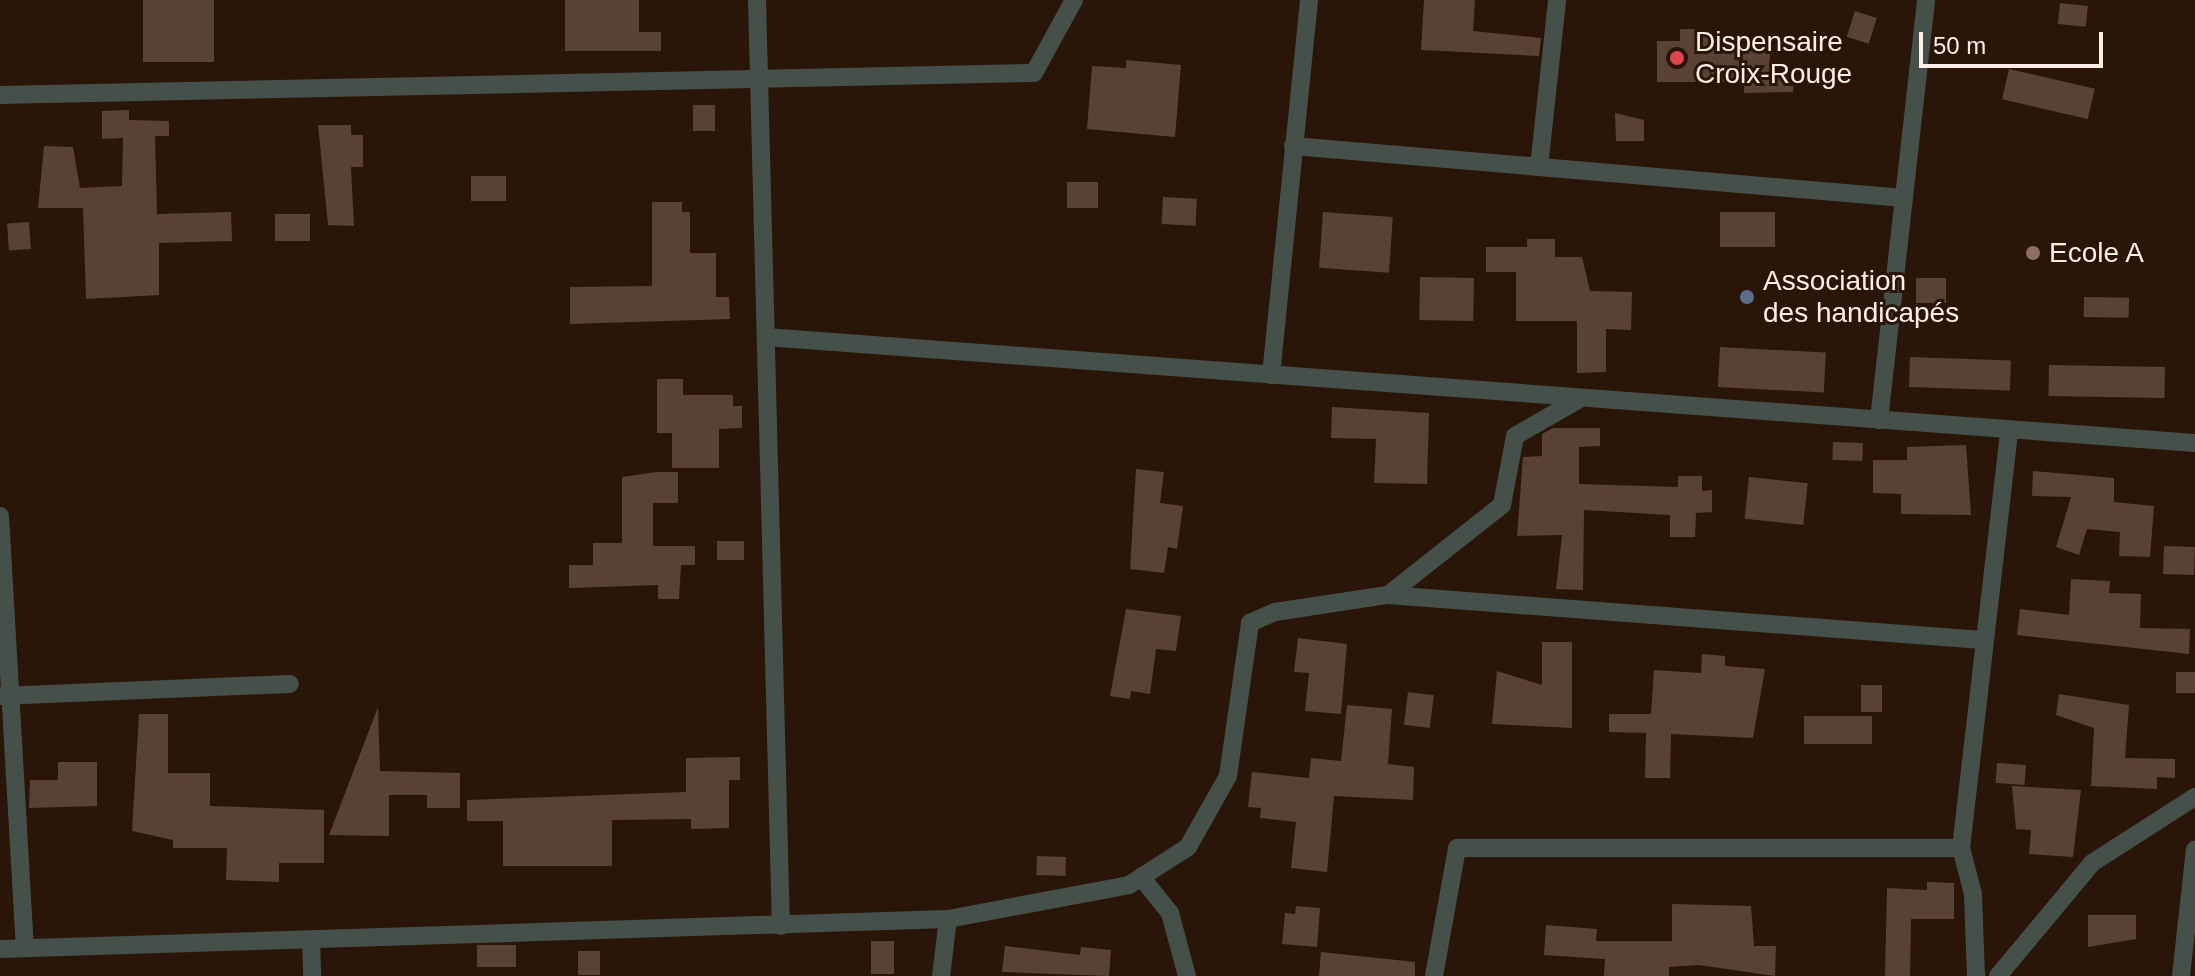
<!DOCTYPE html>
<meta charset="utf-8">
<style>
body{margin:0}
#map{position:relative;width:2195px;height:976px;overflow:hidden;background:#291609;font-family:Arial,sans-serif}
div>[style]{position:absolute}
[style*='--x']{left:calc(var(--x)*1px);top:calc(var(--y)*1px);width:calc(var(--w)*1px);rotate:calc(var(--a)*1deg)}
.building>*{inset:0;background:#594234;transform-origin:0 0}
.minor>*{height:18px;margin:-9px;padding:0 9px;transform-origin:9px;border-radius:9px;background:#46504a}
.dots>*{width:22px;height:22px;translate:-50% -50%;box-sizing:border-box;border:4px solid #291609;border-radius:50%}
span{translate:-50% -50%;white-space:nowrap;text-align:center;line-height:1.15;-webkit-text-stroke:6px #291609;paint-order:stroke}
.poi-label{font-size:28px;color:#fceee5}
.left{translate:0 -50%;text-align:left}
.scale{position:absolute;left:1919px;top:32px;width:184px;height:36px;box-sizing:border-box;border:4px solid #fceee5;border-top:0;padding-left:10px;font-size:24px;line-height:28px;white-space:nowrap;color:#fceee5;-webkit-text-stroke:6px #291609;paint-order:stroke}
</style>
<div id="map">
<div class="building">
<div style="left:143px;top:0;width:71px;height:62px"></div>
<div style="clip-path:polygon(565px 0,639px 0,639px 32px,661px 32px,661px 51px,565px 51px)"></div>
<div style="clip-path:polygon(1424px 0,1475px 0,1473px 31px,1541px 38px,1539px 56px,1421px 50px)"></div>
<div style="left:2060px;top:3px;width:28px;height:21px;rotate:6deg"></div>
<div style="left:1855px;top:11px;width:23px;height:27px;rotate:18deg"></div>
<div style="clip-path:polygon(1680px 29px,1708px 29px,1708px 42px,1727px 46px,1770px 45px,1770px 71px,1795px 71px,1793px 92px,1744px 93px,1744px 82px,1657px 82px,1657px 41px,1680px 41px)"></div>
<div style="clip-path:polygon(1126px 60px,1181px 65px,1175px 137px,1087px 129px,1092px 66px,1126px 68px)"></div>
<div style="left:2009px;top:69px;width:88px;height:31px;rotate:13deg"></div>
<div style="left:693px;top:105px;width:22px;height:26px"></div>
<div style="clip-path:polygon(129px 110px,129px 120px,169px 121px,169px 136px,155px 136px,157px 214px,231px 212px,232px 241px,159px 243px,159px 295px,86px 299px,83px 208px,38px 208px,44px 146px,73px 147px,80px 188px,122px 186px,123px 138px,102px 139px,102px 111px)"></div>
<div style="clip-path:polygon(1615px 113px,1644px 120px,1644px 141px,1616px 141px)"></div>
<div style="clip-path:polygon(318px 125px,351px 125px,351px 135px,363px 135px,363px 167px,351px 167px,354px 226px,328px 225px)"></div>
<div style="left:471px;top:176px;width:35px;height:25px"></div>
<div style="left:1067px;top:182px;width:31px;height:26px"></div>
<div style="left:1163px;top:197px;width:34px;height:27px;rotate:3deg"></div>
<div style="clip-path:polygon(652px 202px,682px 202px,682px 212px,690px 212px,690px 253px,716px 253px,716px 297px,729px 297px,730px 319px,570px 324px,570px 287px,652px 286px)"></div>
<div style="left:1323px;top:212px;width:70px;height:56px;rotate:4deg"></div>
<div style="left:1720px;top:212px;width:55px;height:35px"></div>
<div style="left:275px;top:214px;width:35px;height:27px"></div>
<div style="left:29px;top:222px;width:27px;height:22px;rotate:86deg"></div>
<div style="clip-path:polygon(1527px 239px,1555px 239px,1555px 257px,1582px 257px,1590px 291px,1632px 292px,1631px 330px,1606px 329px,1606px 372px,1577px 373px,1577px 321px,1516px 321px,1516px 272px,1486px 272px,1486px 247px,1527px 247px)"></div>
<div style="left:1420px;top:277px;width:54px;height:43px;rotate:1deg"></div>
<div style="left:1916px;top:278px;width:30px;height:25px"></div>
<div style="left:2084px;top:297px;width:45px;height:20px;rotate:1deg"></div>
<div style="left:1720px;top:347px;width:106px;height:40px;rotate:3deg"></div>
<div style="left:1910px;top:357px;width:101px;height:30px;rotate:2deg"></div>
<div style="left:2049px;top:365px;width:116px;height:31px;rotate:1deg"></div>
<div style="clip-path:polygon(657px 379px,683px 379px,683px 395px,733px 395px,733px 406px,742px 406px,742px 428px,719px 429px,719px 468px,672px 468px,672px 433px,657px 433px)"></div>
<div style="clip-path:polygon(1332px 407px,1429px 413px,1427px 484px,1374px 483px,1376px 439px,1331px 438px)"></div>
<div style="clip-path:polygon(1553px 428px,1600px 428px,1600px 446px,1579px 447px,1579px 484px,1678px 487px,1678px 476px,1702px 476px,1702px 491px,1712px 490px,1712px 512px,1696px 513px,1695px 537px,1670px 537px,1670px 515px,1584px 510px,1583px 590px,1556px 589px,1562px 535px,1517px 536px,1523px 457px,1542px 456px,1542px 434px)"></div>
<div style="left:1833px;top:442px;width:30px;height:18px;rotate:2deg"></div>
<div style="clip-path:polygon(1966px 445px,1971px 515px,1901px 514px,1901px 494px,1873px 493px,1873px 460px,1907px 460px,1907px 447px)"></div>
<div style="clip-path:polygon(1136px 469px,1164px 472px,1160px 503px,1183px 506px,1177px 549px,1168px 547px,1164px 573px,1130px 569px)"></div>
<div style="clip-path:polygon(2033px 471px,2114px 478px,2114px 502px,2154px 506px,2150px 557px,2119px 556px,2120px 532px,2087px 529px,2079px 555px,2056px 547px,2071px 497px,2032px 496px)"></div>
<div style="clip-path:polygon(656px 472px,678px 472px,678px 503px,653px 503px,653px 546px,695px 546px,695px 565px,681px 565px,679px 599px,658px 599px,658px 585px,569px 588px,569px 565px,593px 565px,593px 543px,622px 543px,622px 477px)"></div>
<div style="left:1749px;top:477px;width:59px;height:42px;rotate:6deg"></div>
<div style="left:717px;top:541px;width:27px;height:19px"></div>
<div style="left:2164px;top:546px;width:31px;height:28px;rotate:2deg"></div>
<div style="clip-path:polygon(2071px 579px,2110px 581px,2109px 593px,2141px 594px,2140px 628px,2190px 629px,2189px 654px,2017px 635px,2020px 609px,2069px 615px)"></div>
<div style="clip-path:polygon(1126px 609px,1181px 616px,1176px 651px,1156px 649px,1150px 694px,1131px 691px,1130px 699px,1110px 696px)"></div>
<div style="clip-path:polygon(1298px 638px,1347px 644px,1341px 714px,1305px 711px,1309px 673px,1294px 672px)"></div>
<div style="clip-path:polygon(1542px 642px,1572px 642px,1572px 728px,1492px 724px,1497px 671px,1542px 685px)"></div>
<div style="clip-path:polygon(1702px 654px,1725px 656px,1725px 666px,1765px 669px,1753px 738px,1671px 734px,1670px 778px,1645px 778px,1646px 733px,1609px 732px,1609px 714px,1651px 714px,1654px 670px,1701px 673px)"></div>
<div style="left:2176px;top:672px;width:19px;height:21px"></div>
<div style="left:1861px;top:685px;width:21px;height:27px"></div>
<div style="left:1408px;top:692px;width:26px;height:33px;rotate:7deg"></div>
<div style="clip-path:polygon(2059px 694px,2129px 705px,2125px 758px,2175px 759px,2175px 778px,2157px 777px,2157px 789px,2091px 786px,2094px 728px,2056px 715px)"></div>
<div style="clip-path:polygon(1347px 705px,1392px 709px,1388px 764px,1414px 767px,1413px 800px,1334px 796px,1327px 872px,1291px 868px,1296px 822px,1260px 818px,1261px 808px,1248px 807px,1252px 772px,1309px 778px,1311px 758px,1341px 761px)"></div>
<div style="clip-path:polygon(378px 707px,380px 771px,460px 773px,460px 808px,427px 808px,427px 795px,389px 795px,389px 836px,329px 835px)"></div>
<div style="clip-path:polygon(139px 714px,168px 714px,168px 773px,210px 773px,210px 806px,324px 810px,324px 863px,279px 863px,279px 882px,226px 880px,227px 848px,173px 848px,173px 840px,132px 831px)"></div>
<div style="left:1804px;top:716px;width:68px;height:28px"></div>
<div style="clip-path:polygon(740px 757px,740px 780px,729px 780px,729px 828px,691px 829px,691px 819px,612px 820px,612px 866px,503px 866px,503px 821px,467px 821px,467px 800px,686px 792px,686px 758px)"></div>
<div style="clip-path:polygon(58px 762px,97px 762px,97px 806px,29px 808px,30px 780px,58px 780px)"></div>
<div style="left:1997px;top:763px;width:29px;height:20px;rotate:4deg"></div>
<div style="clip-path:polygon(2012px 786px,2081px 790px,2073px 857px,2029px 854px,2031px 830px,2016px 829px)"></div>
<div style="left:1037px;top:856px;width:29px;height:19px;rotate:2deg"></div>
<div style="clip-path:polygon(1927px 882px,1954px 883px,1954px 919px,1911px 919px,1910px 976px,1885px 976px,1887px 888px,1927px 890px)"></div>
<div style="clip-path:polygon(1672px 904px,1751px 906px,1754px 946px,1776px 946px,1775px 976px,1699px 965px,1669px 967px,1669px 976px,1604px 976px,1605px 959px,1544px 955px,1546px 925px,1597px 929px,1596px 941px,1672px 941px)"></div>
<div style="clip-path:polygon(1296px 906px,1320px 908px,1317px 947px,1282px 944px,1285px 913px,1295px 914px)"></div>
<div style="clip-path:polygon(2088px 915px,2136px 915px,2136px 939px,2088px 947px)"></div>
<div style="left:871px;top:941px;width:23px;height:33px"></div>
<div style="left:516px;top:945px;width:22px;height:39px;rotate:90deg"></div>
<div style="clip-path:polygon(1005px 946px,1080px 955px,1081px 947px,1111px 950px,1109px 976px,1002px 972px)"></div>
<div style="left:578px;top:951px;width:22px;height:24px"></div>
<div style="clip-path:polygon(1321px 952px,1415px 962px,1415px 976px,1319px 976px)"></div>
</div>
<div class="minor">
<div style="--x:757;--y:0;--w:926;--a:88.52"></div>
<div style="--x:0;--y:95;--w:1034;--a:-1.22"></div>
<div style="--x:1034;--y:73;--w:83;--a:-61.3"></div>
<div style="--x:1293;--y:146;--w:613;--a:4.86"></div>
<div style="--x:1539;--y:167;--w:168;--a:-83.8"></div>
<div style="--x:766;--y:337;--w:1433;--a:4.24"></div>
<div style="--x:1271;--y:375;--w:377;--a:-84.2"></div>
<div style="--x:1879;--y:420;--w:423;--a:-83.6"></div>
<div style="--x:0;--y:516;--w:433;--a:86.7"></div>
<div style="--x:1388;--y:595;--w:596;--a:4.33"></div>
<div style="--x:1;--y:696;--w:289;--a:-2.4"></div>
<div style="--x:1141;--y:877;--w:46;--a:51.1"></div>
<div style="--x:1170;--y:913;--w:65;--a:74.9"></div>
<div style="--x:311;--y:940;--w:36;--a:88"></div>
<div style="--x:0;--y:949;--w:948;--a:-1.81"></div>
<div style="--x:948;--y:919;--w:184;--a:-10.6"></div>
<div style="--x:1129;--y:885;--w:70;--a:-32.8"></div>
<div style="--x:1188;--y:847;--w:81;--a:-60.6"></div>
<div style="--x:1228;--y:776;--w:155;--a:-81.8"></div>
<div style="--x:1250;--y:623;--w:27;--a:-24"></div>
<div style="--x:1275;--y:612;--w:114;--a:-8.6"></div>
<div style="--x:1388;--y:595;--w:145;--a:-38.3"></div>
<div style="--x:1502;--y:505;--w:70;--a:-79.3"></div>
<div style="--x:1515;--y:436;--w:76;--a:-29.9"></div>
<div style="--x:941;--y:976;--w:57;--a:-83"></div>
<div style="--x:1434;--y:976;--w:130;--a:-79.8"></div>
<div style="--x:1457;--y:848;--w:504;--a:0"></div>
<div style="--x:1976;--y:976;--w:82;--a:-92.1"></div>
<div style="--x:1973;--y:894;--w:48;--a:-104.6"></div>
<div style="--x:1961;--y:848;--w:421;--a:-83.4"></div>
<div style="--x:1998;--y:976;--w:147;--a:-50.2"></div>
<div style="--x:2092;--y:863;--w:122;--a:-32.7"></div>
<div style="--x:2181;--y:976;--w:127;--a:-83.7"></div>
</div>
<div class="dots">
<div style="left:1677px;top:58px;background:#e0444e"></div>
<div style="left:2033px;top:253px;background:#8d6e63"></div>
<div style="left:1747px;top:297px;background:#5c6f8a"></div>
</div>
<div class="poi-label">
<span class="left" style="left:1695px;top:58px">Dispensaire<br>Croix-Rouge</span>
<span class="left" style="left:2049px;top:253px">Ecole A</span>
<span class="left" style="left:1763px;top:297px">Association<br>des handicapés</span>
</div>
<div class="scale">50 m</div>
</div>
